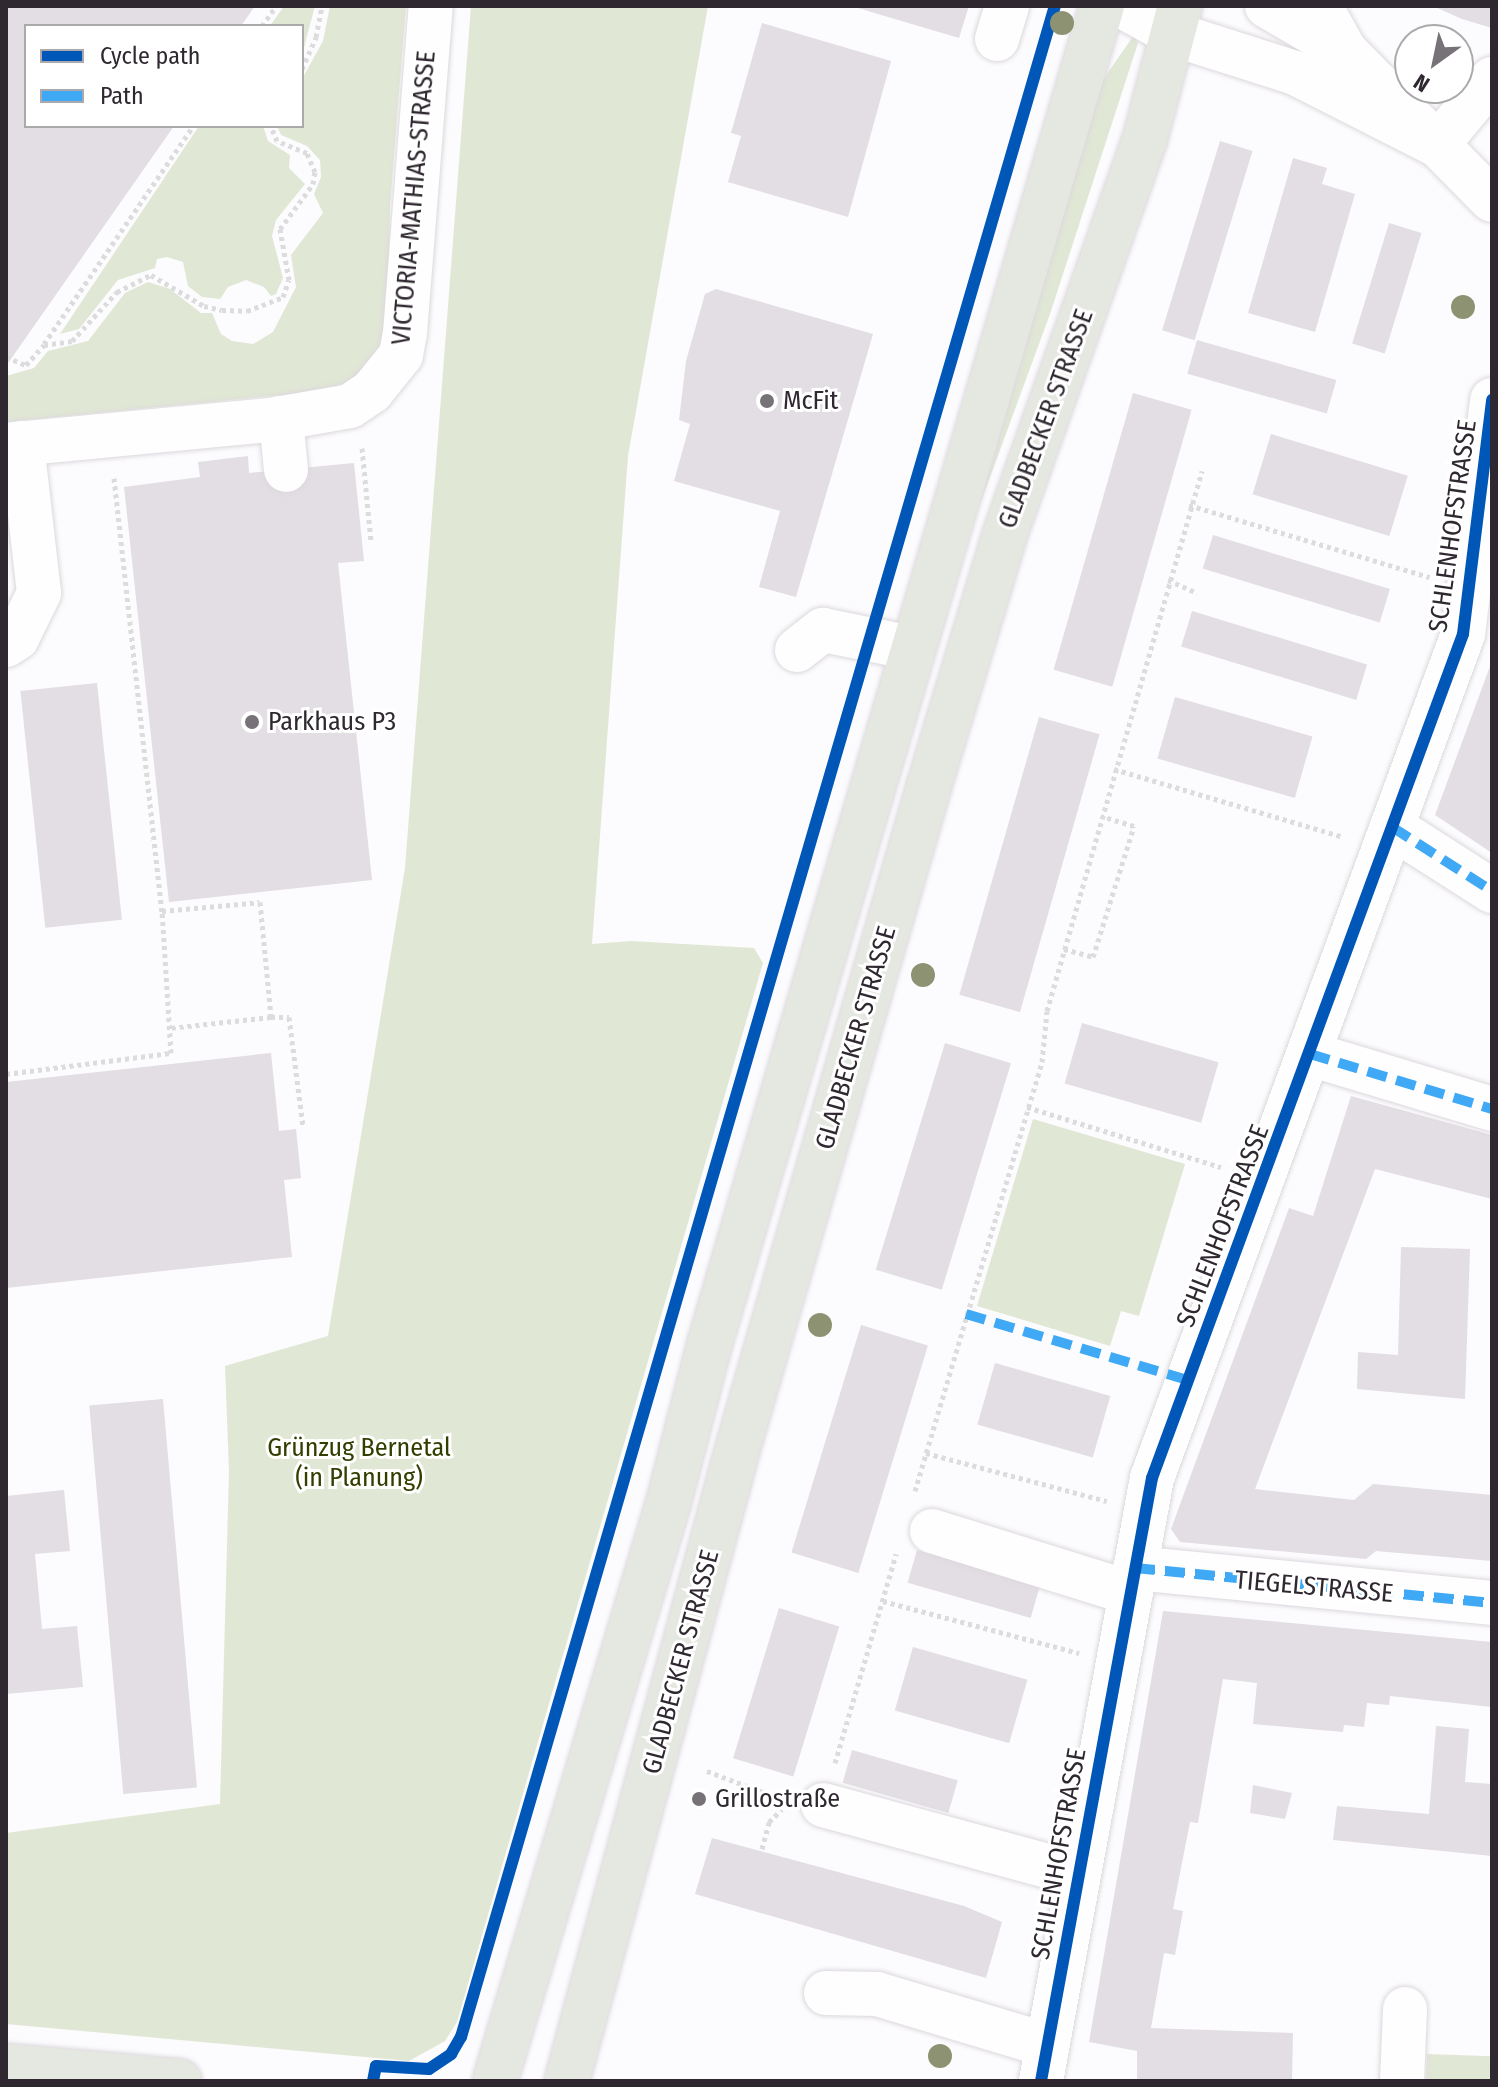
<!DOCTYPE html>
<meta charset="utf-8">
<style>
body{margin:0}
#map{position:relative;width:1498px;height:2087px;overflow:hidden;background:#fcfbfd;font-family:"Fira Sans Condensed",sans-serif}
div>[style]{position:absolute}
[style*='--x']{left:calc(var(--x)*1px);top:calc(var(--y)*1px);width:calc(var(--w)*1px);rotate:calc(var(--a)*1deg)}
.green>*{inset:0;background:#e1e7d5;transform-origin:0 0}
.building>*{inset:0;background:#e2dee3;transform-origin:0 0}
.path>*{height:5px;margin-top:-2.5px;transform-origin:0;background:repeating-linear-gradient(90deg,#dddcdd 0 4px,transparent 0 8px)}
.roads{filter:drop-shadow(0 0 2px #dcd8dd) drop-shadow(0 0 2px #dcd8dd)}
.minor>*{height:44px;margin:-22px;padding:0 22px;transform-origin:22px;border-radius:22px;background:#fffeff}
.major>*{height:44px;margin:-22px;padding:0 22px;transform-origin:22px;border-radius:22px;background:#e5e7e1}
.quiet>*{height:10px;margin-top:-5px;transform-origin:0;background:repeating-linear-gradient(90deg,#3fa9f5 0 20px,transparent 0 30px)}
.cycleway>*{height:12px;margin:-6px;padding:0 6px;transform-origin:6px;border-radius:6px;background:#0057b8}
.trees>*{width:24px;height:24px;margin:-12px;border-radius:50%;background:#8d9372}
.dots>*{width:22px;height:22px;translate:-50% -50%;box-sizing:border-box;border:4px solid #fff;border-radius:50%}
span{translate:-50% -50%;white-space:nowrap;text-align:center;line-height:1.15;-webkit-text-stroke:6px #fff;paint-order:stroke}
.street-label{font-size:26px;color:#2f2830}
.poi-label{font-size:26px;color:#2f2830}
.left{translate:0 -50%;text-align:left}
.park-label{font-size:26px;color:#323e00}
.frame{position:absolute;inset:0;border:8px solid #2f2830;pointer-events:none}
.legend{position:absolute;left:24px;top:24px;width:280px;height:104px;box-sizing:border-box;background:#fff;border:2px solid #aca9ac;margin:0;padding:10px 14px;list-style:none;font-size:24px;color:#2f2830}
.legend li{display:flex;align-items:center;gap:16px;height:40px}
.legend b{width:40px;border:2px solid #aca9ac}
.north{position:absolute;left:1394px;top:24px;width:80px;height:80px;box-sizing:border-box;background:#fff;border:2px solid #aca9ac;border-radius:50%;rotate:213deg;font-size:22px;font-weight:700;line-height:32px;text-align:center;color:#2f2830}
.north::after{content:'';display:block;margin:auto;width:28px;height:36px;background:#777278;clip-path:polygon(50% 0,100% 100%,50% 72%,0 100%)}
</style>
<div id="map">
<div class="green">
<div style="clip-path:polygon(284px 6px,315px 6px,302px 55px,302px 26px,270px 26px)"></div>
<div style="clip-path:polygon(330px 6px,406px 6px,390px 206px,388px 320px,376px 356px,360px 376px,333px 390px,6px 422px,6px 376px,34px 368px,48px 351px,88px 341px,125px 293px,148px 282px,170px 289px,201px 313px,212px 313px,221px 334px,232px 341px,253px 344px,273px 332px,296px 287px,291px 255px,323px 213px,314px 194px,321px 177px,320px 160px,307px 146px,281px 135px,277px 126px,302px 126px,302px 79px,323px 41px)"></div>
<div style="clip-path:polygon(471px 6px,708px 6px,628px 456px,592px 944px,631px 941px,754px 948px,763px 963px,457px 2022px,445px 2041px,409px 2061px,6px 2024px,6px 1833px,220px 1804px,229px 1471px,225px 1366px,328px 1336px,405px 868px)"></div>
<div style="clip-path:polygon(1134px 35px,1138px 43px,1050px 314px,979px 507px,1102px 81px)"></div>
<div style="clip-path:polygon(199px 126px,263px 126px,268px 141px,290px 155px,289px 168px,305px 184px,276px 220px,272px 236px,283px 278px,276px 294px,271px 296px,264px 287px,246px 280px,228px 287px,220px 299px,202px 297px,188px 286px,183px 262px,167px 257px,157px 259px,155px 268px,118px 280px,79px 329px,60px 334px)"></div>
<div style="clip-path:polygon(1033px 1119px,1185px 1164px,1139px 1316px,1121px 1311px,1110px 1346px,977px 1306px)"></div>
<div style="left:1427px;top:2054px;width:65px;height:27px;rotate:2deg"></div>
</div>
<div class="building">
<div style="clip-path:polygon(6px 6px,255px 6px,241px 26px,26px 26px,26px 126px,174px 126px,6px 366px)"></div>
<div style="clip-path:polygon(851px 6px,969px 6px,959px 38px)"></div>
<div style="clip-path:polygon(1433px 6px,1492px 6px,1492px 28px,1462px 19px)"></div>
<div style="clip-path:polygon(762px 23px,891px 61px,848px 217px,728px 182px,741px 136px,731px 133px)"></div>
<div style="left:1220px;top:141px;width:34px;height:198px;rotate:17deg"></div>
<div style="clip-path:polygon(1293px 158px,1327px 168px,1322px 184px,1355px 194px,1315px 332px,1248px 313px)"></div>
<div style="left:1389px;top:223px;width:34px;height:126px;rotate:17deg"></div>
<div style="clip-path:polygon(716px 289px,873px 334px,796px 597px,759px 587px,780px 511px,674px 481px,690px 424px,679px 420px,686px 361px,705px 294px)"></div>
<div style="left:1197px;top:340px;width:145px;height:35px;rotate:16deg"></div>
<div style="left:1133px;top:393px;width:61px;height:288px;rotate:16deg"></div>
<div style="left:1271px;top:434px;width:143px;height:63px;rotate:17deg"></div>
<div style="clip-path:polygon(248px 456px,249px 473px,354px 463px,364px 561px,338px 563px,372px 880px,169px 902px,124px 487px,200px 477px,198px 462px)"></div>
<div style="left:1213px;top:535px;width:185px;height:35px;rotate:17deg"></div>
<div style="left:1192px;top:611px;width:183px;height:37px;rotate:17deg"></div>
<div style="clip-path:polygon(1492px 661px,1492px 853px,1435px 815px)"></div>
<div style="left:97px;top:683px;width:238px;height:77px;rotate:84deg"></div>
<div style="left:1175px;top:697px;width:143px;height:64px;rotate:16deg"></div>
<div style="left:1039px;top:717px;width:63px;height:289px;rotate:16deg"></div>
<div style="left:1082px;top:1023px;width:142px;height:63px;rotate:16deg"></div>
<div style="left:945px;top:1043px;width:69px;height:237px;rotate:17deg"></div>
<div style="clip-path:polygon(271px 1053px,279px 1131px,296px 1129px,301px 1178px,284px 1180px,292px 1257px,6px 1288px,6px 1082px)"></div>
<div style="clip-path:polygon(1351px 1096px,1492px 1135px,1492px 1199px,1375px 1169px,1255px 1489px,1354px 1500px,1373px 1484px,1492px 1495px,1492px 1561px,1376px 1551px,1366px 1559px,1180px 1542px,1171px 1529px,1289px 1208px,1313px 1216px)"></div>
<div style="clip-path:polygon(1401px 1247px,1470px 1249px,1465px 1399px,1357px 1389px,1358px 1352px,1398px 1355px)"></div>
<div style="left:861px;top:1325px;width:70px;height:238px;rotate:17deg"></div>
<div style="left:995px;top:1363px;width:120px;height:64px;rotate:16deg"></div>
<div style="left:163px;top:1399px;width:390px;height:74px;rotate:85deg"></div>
<div style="clip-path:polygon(64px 1490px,70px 1551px,35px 1554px,42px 1629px,77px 1626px,83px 1687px,6px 1694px,6px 1496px)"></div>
<div style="left:917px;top:1550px;width:128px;height:34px;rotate:16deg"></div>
<div style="left:779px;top:1608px;width:63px;height:157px;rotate:17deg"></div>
<div style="clip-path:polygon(1163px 1611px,1492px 1642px,1492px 1707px,1390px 1696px,1389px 1705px,1367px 1703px,1364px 1727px,1344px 1725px,1343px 1732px,1253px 1724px,1257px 1683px,1223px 1679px,1198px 1823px,1190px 1822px,1173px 1909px,1183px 1911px,1175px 1955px,1164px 1953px,1151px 2028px,1293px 2033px,1292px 2081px,1137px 2081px,1137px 2051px,1089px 2042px)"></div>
<div style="left:913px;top:1647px;width:119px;height:66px;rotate:16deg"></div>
<div style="clip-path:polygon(1436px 1726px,1469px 1729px,1465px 1782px,1492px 1784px,1492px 1856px,1333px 1840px,1337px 1806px,1429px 1814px)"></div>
<div style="left:852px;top:1750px;width:110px;height:34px;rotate:16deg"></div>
<div style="clip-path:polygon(1253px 1785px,1292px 1793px,1285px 1819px,1250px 1813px)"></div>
<div style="clip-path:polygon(712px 1838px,964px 1906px,1002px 1922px,986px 1978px,695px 1894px)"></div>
</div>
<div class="path">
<div style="--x:262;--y:26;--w:24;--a:-55"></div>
<div style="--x:302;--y:69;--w:35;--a:-66"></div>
<div style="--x:316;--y:37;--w:32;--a:-79"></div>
<div style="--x:44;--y:344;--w:264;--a:-55.6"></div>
<div style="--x:6;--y:357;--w:22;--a:22"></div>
<div style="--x:26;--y:365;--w:27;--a:-48"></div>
<div style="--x:44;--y:345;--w:28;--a:-8"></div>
<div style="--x:72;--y:341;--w:67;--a:-47.4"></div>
<div style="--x:117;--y:292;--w:38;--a:-27"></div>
<div style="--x:151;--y:275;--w:61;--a:30.3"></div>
<div style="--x:204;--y:306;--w:18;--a:13"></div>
<div style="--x:222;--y:310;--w:25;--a:2"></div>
<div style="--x:247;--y:311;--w:39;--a:-21"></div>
<div style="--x:283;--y:297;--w:18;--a:-71"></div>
<div style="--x:289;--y:280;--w:52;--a:-100"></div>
<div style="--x:280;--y:229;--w:56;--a:-53.7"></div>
<div style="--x:313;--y:184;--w:12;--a:-81"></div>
<div style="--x:315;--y:172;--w:21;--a:-113"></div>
<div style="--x:307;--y:153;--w:32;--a:-158"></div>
<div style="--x:277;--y:141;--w:16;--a:-112"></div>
<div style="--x:362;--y:448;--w:93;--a:84.5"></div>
<div style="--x:114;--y:478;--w:436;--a:83.7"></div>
<div style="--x:162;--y:911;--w:98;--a:-5.2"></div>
<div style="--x:260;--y:902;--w:116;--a:84.5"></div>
<div style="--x:271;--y:1017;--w:103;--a:173.8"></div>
<div style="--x:1189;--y:505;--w:251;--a:16.7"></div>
<div style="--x:1168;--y:580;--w:32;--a:24"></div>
<div style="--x:1114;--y:769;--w:239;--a:16.5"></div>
<div style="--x:1064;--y:949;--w:30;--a:15"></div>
<div style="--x:1093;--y:957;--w:137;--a:-72.6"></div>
<div style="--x:1134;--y:826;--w:34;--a:-163"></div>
<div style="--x:271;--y:1017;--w:18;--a:0"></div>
<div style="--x:289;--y:1017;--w:110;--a:82.7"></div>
<div style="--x:6;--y:1074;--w:166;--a:-7.3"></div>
<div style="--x:171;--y:1053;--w:142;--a:-93.6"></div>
<div style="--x:1027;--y:1107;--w:203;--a:17.2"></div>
<div style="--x:926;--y:1453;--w:187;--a:14.9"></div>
<div style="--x:915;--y:1491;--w:447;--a:-73.5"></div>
<div style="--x:1042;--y:1062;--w:51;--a:-84.4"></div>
<div style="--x:1047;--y:1011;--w:562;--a:-73.98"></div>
<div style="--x:883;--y:1601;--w:203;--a:14.9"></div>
<div style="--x:835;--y:1763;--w:218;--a:-73.7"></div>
<div style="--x:707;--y:1771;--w:79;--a:20.7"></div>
<div style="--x:762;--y:1849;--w:28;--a:-75"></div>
<div style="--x:769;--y:1822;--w:18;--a:-45"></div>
</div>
<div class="roads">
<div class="minor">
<div style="--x:1122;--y:6;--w:58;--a:28.8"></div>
<div style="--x:1173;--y:34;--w:128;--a:17.7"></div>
<div style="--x:1295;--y:73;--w:159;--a:26.9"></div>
<div style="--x:1267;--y:6;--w:88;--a:30.1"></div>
<div style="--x:1320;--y:6;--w:51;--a:60.9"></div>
<div style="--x:1345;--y:51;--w:209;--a:45.4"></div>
<div style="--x:997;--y:39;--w:34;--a:-73"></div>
<div style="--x:1437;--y:145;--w:86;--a:-50.2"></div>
<div style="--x:281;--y:418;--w:52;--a:84.5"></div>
<div style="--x:6;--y:445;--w:266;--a:-5.4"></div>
<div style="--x:271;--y:420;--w:80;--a:-10"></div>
<div style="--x:350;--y:406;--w:27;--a:-34"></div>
<div style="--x:372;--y:391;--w:46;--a:-51.1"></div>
<div style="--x:401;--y:355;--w:22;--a:-80"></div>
<div style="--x:405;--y:333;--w:328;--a:-85.5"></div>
<div style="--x:6;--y:645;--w:13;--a:-32"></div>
<div style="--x:17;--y:638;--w:50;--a:-63.9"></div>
<div style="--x:39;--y:593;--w:151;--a:-96.5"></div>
<div style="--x:797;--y:650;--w:33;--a:-38"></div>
<div style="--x:823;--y:630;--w:91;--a:11.4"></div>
<div style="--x:1392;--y:827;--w:119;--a:32.6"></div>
<div style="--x:1310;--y:1054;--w:190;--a:16.8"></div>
<div style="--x:932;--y:1531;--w:208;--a:17.3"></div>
<div style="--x:1135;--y:1568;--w:359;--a:5.6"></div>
<div style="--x:823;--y:1805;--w:263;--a:15.2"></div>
<div style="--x:826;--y:1993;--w:51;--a:1.1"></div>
<div style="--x:877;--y:1994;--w:177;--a:16.7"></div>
<div style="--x:1041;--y:2081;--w:613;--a:-79.57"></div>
<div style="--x:1152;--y:1478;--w:899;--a:-69.77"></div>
<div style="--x:1463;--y:634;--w:236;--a:-82.9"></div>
<div style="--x:1402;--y:2081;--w:72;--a:-87.6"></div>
</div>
<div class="major">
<div style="--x:6;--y:2066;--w:174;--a:5"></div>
<div style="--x:495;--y:2081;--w:606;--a:-73.3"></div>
<div style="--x:669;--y:1501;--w:163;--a:-75.5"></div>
<div style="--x:710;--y:1343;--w:1393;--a:-73.66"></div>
<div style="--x:567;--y:2081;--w:660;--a:-74.89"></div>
<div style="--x:739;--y:1444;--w:685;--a:-73.89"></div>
<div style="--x:929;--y:786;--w:260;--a:-73.2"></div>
<div style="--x:1004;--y:537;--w:422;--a:-70.5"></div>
<div style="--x:1145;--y:139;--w:138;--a:-75.3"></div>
</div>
</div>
<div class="quiet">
<div style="--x:1392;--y:827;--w:119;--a:32.6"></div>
<div style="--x:1310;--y:1054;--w:190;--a:16.8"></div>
<div style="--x:966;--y:1314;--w:232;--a:16.6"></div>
<div style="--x:1135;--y:1568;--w:359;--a:5.6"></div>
</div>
<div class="cycleway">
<div style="--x:373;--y:2081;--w:15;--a:-79"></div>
<div style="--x:376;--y:2066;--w:53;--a:3.2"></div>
<div style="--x:429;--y:2069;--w:27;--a:-34"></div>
<div style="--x:451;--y:2054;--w:20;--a:-60"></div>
<div style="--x:461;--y:2037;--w:2116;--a:-73.7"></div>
<div style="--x:1041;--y:2081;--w:613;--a:-79.57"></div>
<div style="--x:1152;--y:1478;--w:899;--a:-69.77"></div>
<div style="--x:1463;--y:634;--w:236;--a:-82.9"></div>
</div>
<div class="trees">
<div style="left:1062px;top:23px"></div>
<div style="left:1463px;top:307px"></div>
<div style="left:923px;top:975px"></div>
<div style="left:820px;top:1325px"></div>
<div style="left:940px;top:2056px"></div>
</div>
<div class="dots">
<div style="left:767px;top:401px;background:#777278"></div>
<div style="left:252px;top:722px;background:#777278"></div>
<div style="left:699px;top:1799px;background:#777278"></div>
</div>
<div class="street-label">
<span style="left:414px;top:198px;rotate:-85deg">VICTORIA-MATHIAS-STRASSE</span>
<span style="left:1046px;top:419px;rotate:-70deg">GLADBECKER STRASSE</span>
<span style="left:1453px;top:526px;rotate:-82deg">SCHLENHOFSTRASSE</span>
<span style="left:856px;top:1038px;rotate:-74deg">GLADBECKER STRASSE</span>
<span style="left:1223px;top:1226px;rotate:-69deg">SCHLENHOFSTRASSE</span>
<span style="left:1314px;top:1587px;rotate:5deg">TIEGELSTRASSE</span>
<span style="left:681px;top:1662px;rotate:-75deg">GLADBECKER STRASSE</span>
<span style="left:1059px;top:1854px;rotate:-80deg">SCHLENHOFSTRASSE</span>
</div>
<div class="poi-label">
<span class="left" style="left:783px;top:401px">McFit</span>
<span class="left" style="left:268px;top:722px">Parkhaus P3</span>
<span class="left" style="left:715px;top:1799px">Grillostraße</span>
</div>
<div class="park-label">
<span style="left:359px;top:1463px">Grünzug Bernetal<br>(in Planung)</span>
</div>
<div class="frame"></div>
<ul class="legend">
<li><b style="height:10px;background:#0057b8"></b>Cycle path</li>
<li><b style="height:10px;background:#3fa9f5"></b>Path</li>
</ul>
<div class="north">N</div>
</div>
